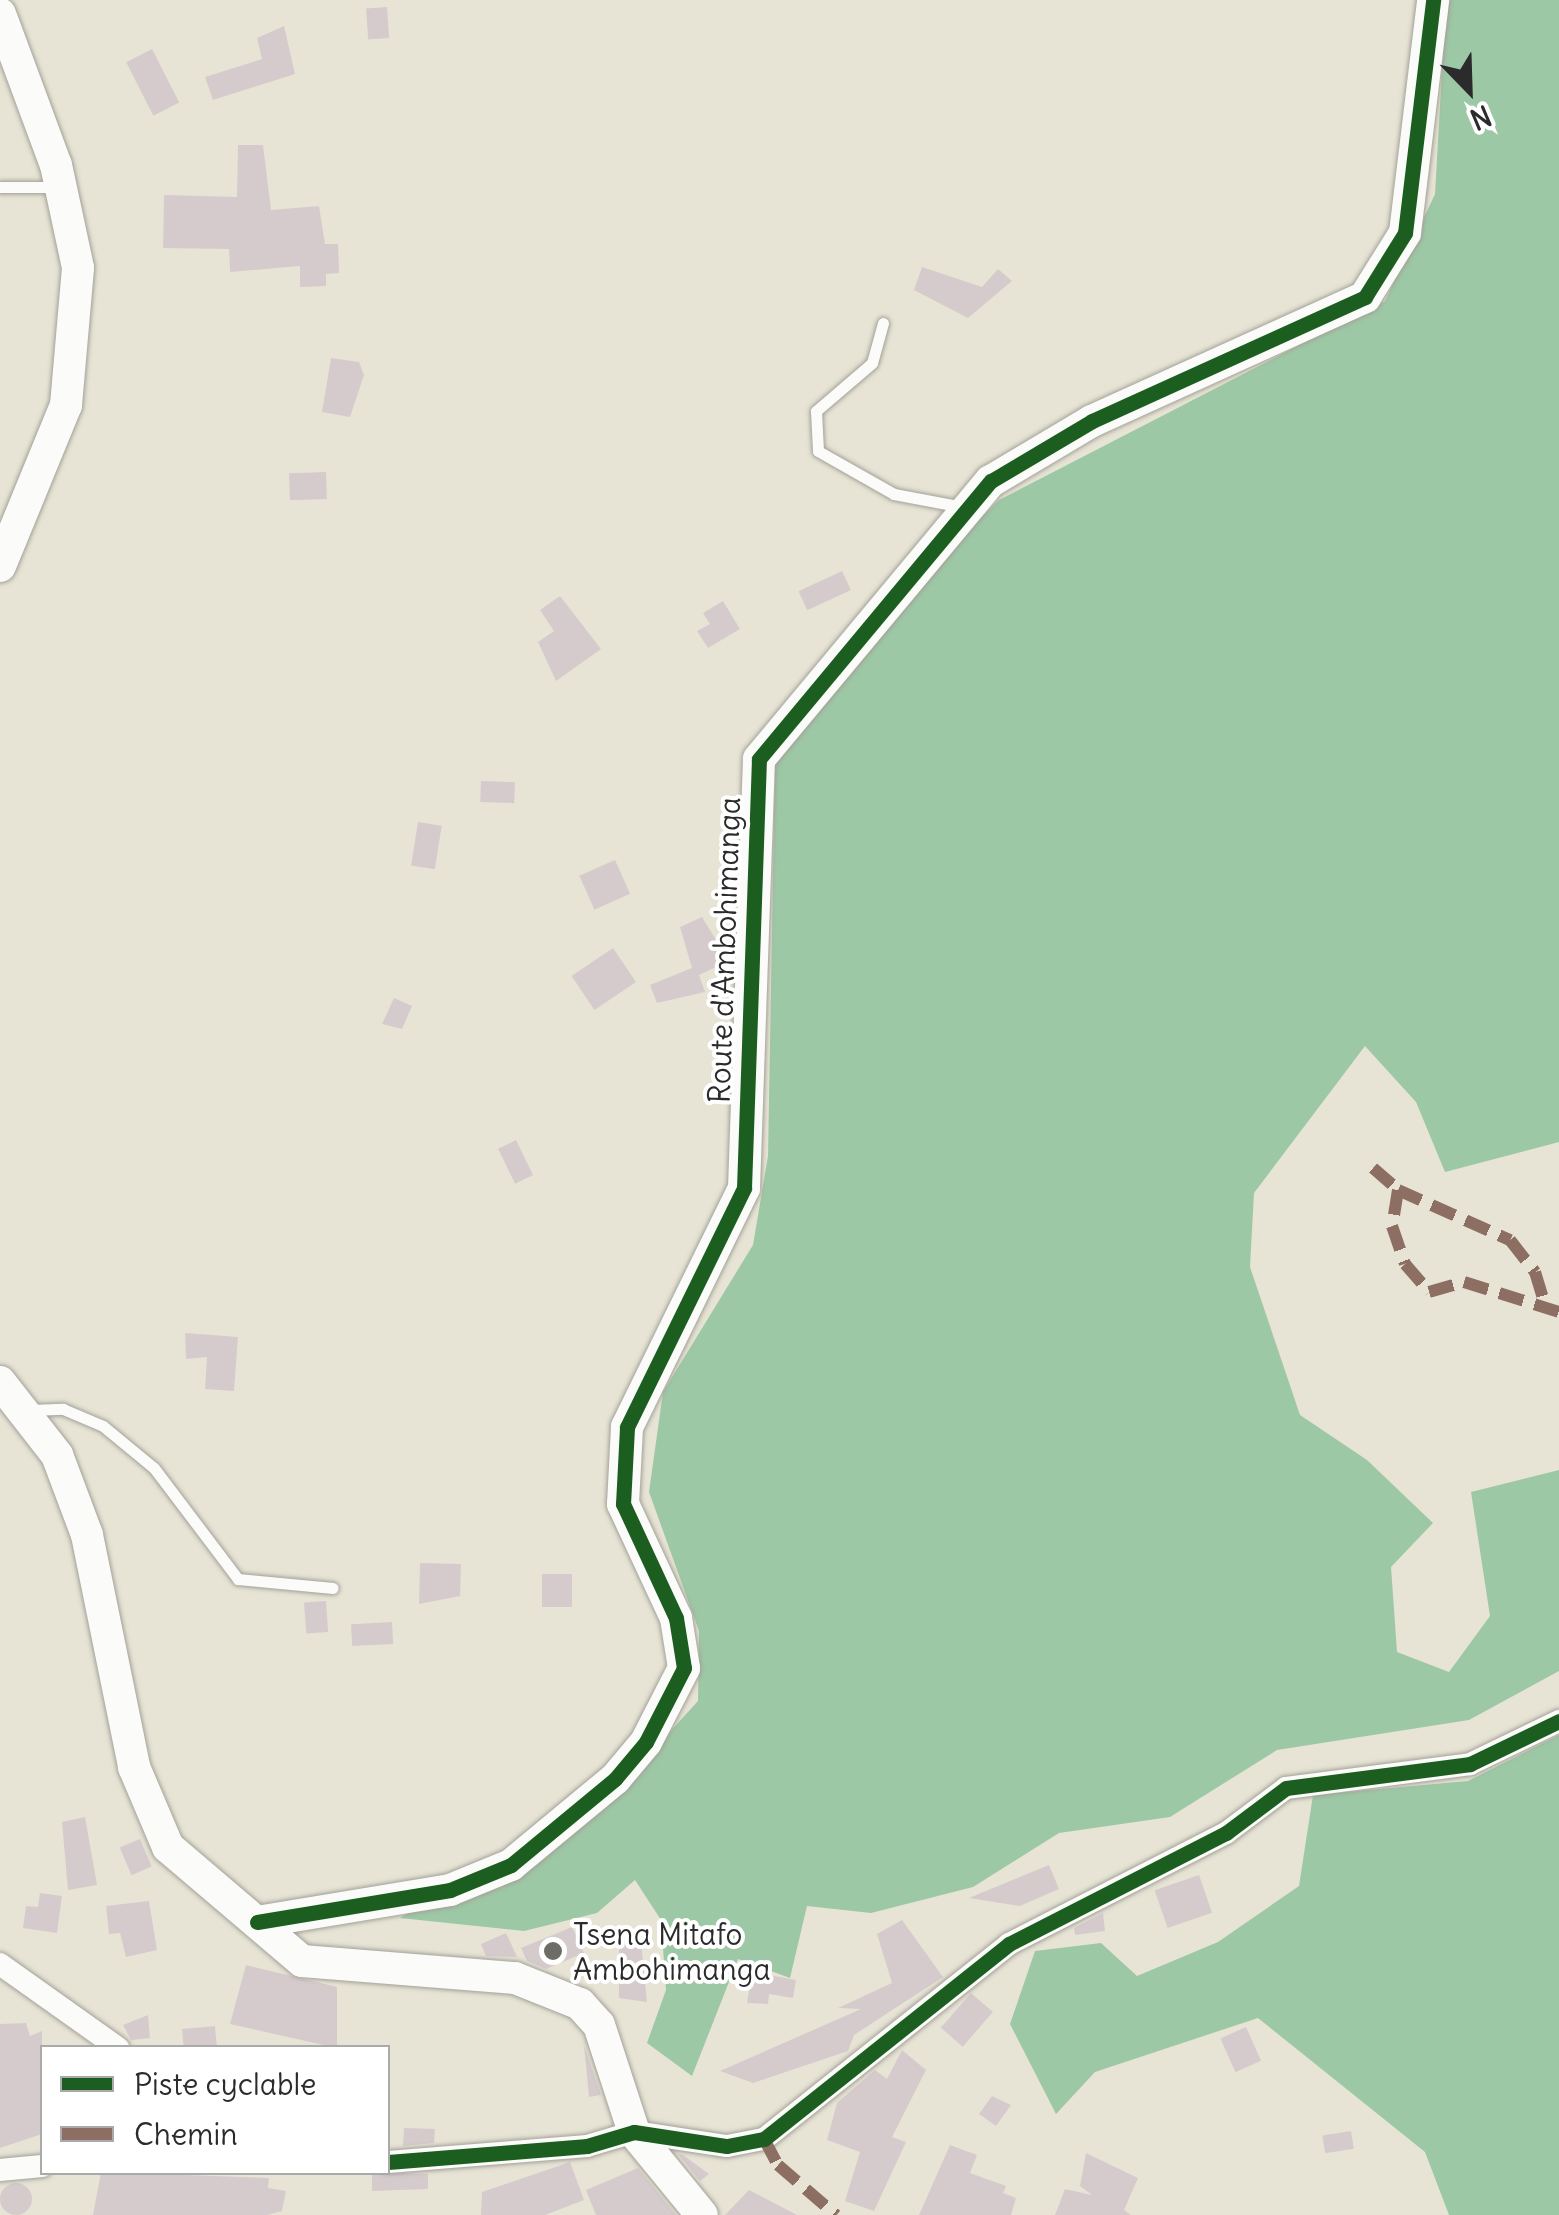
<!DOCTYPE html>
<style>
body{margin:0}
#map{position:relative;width:1559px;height:2215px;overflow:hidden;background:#e7e4d5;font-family:Delius,sans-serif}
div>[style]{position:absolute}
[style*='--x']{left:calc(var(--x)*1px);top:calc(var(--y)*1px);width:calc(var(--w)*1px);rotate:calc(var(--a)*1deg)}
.forest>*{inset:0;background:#9dc8a5}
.building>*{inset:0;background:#d5cbcc;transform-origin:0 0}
.round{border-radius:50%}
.roads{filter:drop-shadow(0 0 2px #a3a199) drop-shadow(0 0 2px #a3a199)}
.lane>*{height:11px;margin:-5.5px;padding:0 5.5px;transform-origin:5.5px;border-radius:5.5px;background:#fbfbf9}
.street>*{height:22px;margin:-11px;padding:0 11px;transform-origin:11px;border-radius:11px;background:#fbfbf9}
.secondary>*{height:32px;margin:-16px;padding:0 16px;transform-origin:16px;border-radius:16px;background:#fbfbf9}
.quiet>*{height:12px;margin-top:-6px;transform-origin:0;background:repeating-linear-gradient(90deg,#8d6e63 0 25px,transparent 0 37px)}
.cycleway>*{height:15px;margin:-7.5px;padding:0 7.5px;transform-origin:7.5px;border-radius:7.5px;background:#1b5e20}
.dots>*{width:28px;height:28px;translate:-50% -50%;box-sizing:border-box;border:5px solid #fff;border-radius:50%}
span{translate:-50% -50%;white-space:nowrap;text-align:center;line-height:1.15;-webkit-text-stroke:8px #fff;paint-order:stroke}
.street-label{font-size:30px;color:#2b2b2b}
.poi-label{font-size:30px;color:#2b2b2b}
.left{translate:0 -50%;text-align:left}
.legend{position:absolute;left:40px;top:2045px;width:350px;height:130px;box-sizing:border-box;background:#fff;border:2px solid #aaa;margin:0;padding:12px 18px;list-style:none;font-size:30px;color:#2b2b2b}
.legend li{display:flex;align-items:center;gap:20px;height:50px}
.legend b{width:50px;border:2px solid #aaa}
.north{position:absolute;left:1419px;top:40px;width:100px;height:100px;-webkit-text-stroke:8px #fff;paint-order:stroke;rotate:157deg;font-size:28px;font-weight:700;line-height:40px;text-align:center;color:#2b2b2b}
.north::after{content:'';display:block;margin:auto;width:35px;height:45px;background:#2b2b2b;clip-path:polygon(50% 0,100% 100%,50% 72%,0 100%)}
</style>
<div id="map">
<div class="forest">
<div style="clip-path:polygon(1446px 0,1559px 0,1559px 1142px,1445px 1172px,1416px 1102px,1365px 1046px,1254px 1193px,1250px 1267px,1300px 1415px,1367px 1460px,1433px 1523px,1391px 1567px,1397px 1652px,1449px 1672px,1490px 1616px,1471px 1492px,1559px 1470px,1559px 1671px,1469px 1720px,1277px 1750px,1170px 1817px,1059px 1833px,973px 1887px,871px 1913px,807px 1906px,790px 1978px,738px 1959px,692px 2076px,647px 2043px,666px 1990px,661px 1920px,635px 1880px,597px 1913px,524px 1931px,400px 1918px,627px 1779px,698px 1701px,699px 1631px,649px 1492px,663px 1392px,753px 1245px,768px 1156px,775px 764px,867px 630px,999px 500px,1385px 301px,1435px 194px)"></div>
<div style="clip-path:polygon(1559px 1735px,1559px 2215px,1449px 2215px,1425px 2152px,1258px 2018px,1095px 2072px,1056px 2114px,1010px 2024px,1035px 1951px,1101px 1943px,1137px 1976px,1218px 1942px,1299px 1886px,1313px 1795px,1468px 1781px)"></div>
</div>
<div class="building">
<div style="left:387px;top:7px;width:31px;height:21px;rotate:86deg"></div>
<div style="clip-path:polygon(284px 26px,295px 74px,213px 100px,205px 77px,262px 59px,257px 38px)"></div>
<div style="left:152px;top:49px;width:60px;height:29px;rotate:63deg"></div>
<div style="clip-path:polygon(238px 145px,263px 145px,271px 210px,319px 206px,325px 244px,338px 244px,339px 273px,326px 274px,326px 286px,300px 287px,300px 266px,230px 272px,229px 249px,163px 248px,164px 195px,237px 197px)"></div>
<div style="clip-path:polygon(922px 267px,982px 287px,998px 269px,1012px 281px,968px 318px,914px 290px)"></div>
<div style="clip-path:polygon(331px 358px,359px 362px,364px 375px,350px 417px,322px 412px)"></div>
<div style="left:326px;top:472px;width:27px;height:37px;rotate:88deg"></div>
<div style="left:842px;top:571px;width:21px;height:48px;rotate:65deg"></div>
<div style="clip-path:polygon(560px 596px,601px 649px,556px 681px,538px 642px,554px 631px,540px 610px)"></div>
<div style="clip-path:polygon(723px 601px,740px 629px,708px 648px,697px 631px,710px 624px,703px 613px)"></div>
<div style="left:481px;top:781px;width:34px;height:21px;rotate:2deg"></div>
<div style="left:418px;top:822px;width:24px;height:44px;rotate:9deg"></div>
<div style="left:615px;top:860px;width:37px;height:39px;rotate:66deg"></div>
<div style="clip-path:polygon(702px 917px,729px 961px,699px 975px,705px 992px,657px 1003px,650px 985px,692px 968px,680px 927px)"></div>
<div style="left:613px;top:948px;width:41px;height:50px;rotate:56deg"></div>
<div style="clip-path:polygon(394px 998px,412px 1006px,402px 1029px,382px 1024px)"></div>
<div style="left:516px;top:1140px;width:39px;height:20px;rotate:64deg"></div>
<div style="clip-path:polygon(185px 1333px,238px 1337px,234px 1391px,205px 1389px,207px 1357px,186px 1359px)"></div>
<div style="clip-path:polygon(420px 1563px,461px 1564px,460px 1596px,419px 1604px)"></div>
<div style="left:542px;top:1574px;width:30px;height:33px"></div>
<div style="left:326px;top:1601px;width:31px;height:22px;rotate:86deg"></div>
<div style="left:392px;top:1622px;width:22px;height:41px;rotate:87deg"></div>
<div style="clip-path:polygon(85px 1817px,97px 1885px,68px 1890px,62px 1822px)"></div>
<div style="left:140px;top:1839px;width:30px;height:22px;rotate:67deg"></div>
<div style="clip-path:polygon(1049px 1865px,1059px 1889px,1020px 1906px,969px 1898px)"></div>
<div style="left:1199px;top:1875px;width:40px;height:47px;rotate:71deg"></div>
<div style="clip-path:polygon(40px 1893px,62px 1896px,57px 1933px,23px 1928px,26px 1906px,38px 1907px)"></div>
<div style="clip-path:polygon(149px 1901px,157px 1950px,126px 1957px,120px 1933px,109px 1934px,106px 1906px)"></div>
<div style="clip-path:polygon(1103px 1913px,1105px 1931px,1075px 1935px,1074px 1928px)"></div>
<div style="clip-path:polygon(902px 1920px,943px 1977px,854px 2035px,848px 2051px,753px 2083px,720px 2071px,861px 2009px,838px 2008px,892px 1983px,877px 1934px)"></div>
<div style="clip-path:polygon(572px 1927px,584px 1953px,546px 1969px,527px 1961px,521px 1948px)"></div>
<div style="clip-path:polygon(506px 1933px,517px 1957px,486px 1956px,481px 1944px)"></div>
<div style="clip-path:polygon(619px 1939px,641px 1941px,647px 2002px,619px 1998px)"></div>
<div style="clip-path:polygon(246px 1965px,337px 1987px,337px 2048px,230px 2024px)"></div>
<div style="clip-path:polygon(752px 1972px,796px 1980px,793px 1998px,769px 1994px,768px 2004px,747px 2003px)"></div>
<div style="left:971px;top:1993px;width:29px;height:46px;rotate:41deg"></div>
<div style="clip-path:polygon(148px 2015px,150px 2038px,131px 2040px,123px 2025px)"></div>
<div style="clip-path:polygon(26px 2023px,30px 2036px,42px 2031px,42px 2134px,0 2148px,0 2024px)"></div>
<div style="left:215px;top:2026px;width:22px;height:33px;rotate:85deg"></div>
<div style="left:1246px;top:2027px;width:37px;height:28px;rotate:66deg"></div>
<div style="clip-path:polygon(584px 2045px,601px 2095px,589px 2097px)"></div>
<div style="clip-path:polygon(902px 2050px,926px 2070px,892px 2137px,906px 2142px,874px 2211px,845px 2201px,860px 2152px,827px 2140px,837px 2103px,875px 2070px,887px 2079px)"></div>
<div style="clip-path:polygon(992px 2096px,1011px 2105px,996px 2126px,979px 2114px)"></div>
<div style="clip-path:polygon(404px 2128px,435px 2129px,434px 2143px,403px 2146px)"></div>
<div style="left:1351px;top:2131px;width:18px;height:29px;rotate:81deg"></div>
<div style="clip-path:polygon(950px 2145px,977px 2155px,970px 2173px,1006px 2186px,1003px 2193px,1016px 2198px,1011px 2215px,919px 2215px)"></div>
<div style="clip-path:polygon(1086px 2153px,1138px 2178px,1124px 2210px,1131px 2215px,1055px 2215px,1065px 2189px,1092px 2195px,1080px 2186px)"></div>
<div style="clip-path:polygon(678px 2154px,683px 2155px,709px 2174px,700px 2181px)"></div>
<div style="clip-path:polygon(570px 2162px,584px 2200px,545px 2215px,481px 2215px,482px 2192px)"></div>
<div style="clip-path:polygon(638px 2168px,676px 2215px,596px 2215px,586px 2190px)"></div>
<div style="clip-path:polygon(101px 2172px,269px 2178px,268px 2188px,286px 2191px,282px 2211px,267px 2215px,93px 2215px)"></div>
<div style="clip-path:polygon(372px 2172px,428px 2174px,428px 2189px,372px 2191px)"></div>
<div class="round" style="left:0;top:2183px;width:32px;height:32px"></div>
<div style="clip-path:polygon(749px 2190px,797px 2215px,725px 2215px)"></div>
</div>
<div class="roads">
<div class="lane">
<div style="--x:0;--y:187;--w:56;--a:0"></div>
<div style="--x:883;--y:323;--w:41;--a:105.4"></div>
<div style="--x:872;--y:363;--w:74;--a:139.4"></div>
<div style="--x:816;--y:411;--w:40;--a:87.1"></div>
<div style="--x:818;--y:451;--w:87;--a:29.5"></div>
<div style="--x:894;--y:494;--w:70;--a:10.7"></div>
<div style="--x:30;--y:1410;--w:33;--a:-2"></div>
<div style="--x:63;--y:1409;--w:43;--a:23"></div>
<div style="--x:103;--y:1426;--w:66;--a:39.5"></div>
<div style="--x:154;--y:1468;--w:139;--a:52.9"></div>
<div style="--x:238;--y:1579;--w:95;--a:5.4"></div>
</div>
<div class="street">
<div style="--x:0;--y:1964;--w:145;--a:35.4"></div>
<div style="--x:388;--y:2162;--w:200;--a:-4.6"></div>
<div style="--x:587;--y:2146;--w:49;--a:-16.6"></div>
<div style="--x:634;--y:2132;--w:94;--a:8.6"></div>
<div style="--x:727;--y:2146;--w:38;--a:-11"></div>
<div style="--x:764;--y:2139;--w:313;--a:-38.5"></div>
<div style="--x:1009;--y:1944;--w:244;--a:-27.1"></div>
<div style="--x:1226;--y:1833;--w:75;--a:-36.9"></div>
<div style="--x:1286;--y:1788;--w:186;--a:-7.4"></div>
<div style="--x:1470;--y:1764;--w:99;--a:-25.8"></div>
<div style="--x:0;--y:2170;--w:42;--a:-5.4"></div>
</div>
<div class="secondary">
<div style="--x:0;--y:14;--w:161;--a:69.7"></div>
<div style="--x:56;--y:165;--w:105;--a:77.9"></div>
<div style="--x:78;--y:268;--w:138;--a:95"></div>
<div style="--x:66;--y:405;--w:174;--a:112.3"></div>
<div style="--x:0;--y:1382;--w:93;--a:52"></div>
<div style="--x:57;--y:1455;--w:85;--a:69.4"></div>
<div style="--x:87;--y:1535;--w:237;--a:78.5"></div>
<div style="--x:134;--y:1767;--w:87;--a:67"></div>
<div style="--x:168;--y:1847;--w:176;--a:40.4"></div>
<div style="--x:302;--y:1961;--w:214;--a:4.6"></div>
<div style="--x:515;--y:1978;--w:70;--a:21.8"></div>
<div style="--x:580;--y:2004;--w:28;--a:48"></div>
<div style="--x:599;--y:2025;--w:113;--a:71.9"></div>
<div style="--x:634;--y:2132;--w:107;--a:50.7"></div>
<div style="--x:257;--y:1922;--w:196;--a:-9.4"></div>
<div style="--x:450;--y:1890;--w:66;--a:-22.3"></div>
<div style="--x:511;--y:1865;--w:135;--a:-39.6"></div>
<div style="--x:615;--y:1779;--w:48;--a:-50"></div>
<div style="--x:646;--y:1742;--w:83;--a:-62.8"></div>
<div style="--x:684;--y:1668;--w:51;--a:-99.1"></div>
<div style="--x:676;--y:1618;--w:126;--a:-114.9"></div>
<div style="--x:623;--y:1504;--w:77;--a:-87"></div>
<div style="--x:627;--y:1427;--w:266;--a:-63.9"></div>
<div style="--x:744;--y:1188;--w:429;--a:-88"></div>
<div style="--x:759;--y:759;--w:362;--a:-50.2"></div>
<div style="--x:991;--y:481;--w:117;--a:-30.7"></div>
<div style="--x:1092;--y:421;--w:300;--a:-24.4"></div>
<div style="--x:1365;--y:297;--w:75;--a:-58"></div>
<div style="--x:1405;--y:233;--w:235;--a:-83.1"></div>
</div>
</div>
<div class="quiet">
<div style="--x:1373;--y:1168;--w:33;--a:41"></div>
<div style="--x:1398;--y:1190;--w:36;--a:99"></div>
<div style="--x:1392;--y:1226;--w:40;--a:71.1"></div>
<div style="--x:1405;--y:1264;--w:37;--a:49"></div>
<div style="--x:1429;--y:1292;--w:36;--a:-16"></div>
<div style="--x:1464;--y:1282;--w:100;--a:17.5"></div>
<div style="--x:1398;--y:1190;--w:123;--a:24.1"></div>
<div style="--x:1510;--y:1240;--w:41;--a:52"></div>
<div style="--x:1535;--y:1272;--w:31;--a:73"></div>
<div style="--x:764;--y:2139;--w:30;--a:62"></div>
<div style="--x:778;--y:2165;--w:77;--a:40.8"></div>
</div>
<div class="cycleway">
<div style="--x:257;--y:1922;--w:196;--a:-9.4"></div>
<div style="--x:450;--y:1890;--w:66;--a:-22.3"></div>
<div style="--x:511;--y:1865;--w:135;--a:-39.6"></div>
<div style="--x:615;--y:1779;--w:48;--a:-50"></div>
<div style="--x:646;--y:1742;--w:83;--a:-62.8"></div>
<div style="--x:684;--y:1668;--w:51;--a:-99.1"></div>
<div style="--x:676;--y:1618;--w:126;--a:-114.9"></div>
<div style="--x:623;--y:1504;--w:77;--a:-87"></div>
<div style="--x:627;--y:1427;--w:266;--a:-63.9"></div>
<div style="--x:744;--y:1188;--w:429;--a:-88"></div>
<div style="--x:759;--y:759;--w:362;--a:-50.2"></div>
<div style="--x:991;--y:481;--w:117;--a:-30.7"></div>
<div style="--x:1092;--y:421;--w:300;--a:-24.4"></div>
<div style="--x:1365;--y:297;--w:75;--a:-58"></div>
<div style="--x:1405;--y:233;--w:235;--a:-83.1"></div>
<div style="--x:388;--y:2162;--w:200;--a:-4.6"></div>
<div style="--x:587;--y:2146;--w:49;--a:-16.6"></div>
<div style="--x:634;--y:2132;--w:94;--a:8.6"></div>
<div style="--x:727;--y:2146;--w:38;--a:-11"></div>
<div style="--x:764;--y:2139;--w:313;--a:-38.5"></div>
<div style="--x:1009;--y:1944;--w:244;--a:-27.1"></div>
<div style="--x:1226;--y:1833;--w:75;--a:-36.9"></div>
<div style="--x:1286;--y:1788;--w:186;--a:-7.4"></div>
<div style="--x:1470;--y:1764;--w:99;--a:-25.8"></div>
</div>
<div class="dots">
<div style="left:553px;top:1951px;background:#6d6c66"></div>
</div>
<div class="street-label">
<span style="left:724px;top:950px;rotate:-88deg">Route d'Ambohimanga</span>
</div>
<div class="poi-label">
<span class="left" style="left:573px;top:1951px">Tsena Mitafo<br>Ambohimanga</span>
</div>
<ul class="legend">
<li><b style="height:12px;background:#1b5e20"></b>Piste cyclable</li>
<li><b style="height:12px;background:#8d6e63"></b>Chemin</li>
</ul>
<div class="north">N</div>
</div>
